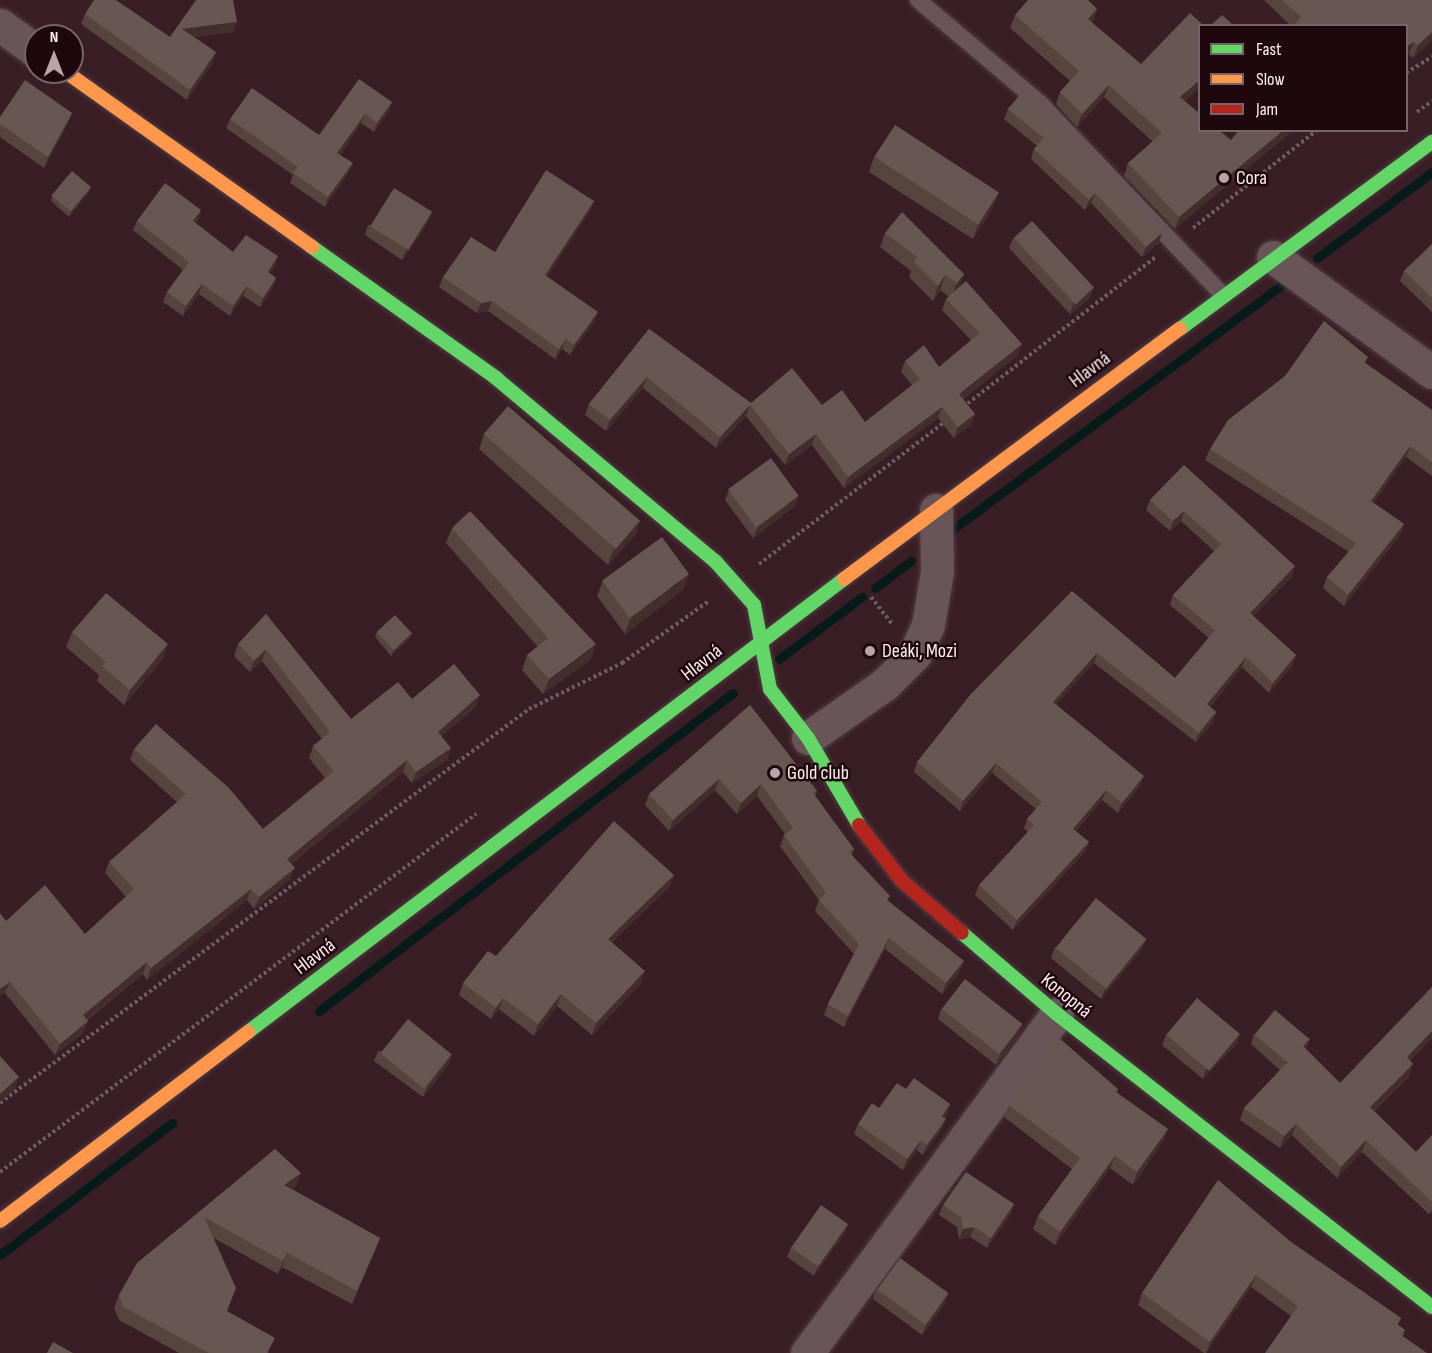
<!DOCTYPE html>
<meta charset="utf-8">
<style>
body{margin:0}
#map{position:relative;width:1432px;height:1353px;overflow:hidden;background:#3a1e26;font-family:"Sofia Sans Condensed",sans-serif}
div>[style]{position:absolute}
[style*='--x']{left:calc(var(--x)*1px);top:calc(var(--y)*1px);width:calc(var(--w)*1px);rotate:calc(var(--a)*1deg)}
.stream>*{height:9px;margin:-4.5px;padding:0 4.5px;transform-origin:4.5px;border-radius:4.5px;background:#071b1a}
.path>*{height:4px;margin-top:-2px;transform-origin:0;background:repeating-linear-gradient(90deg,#6f5c61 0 3px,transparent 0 6px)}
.roads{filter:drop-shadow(0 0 2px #503c41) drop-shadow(0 0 2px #503c41)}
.lane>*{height:16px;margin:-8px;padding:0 8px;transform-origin:8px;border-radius:8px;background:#695458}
.street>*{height:33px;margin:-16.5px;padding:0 16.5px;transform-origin:16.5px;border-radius:16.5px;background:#695458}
.fast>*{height:14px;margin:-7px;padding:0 7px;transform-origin:7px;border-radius:7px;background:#63d668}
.slow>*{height:14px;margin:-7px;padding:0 7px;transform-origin:7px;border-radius:7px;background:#ff974d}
.jam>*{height:14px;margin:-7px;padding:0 7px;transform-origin:7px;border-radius:7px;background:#b3261e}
.wall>*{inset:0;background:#57443f}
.shaded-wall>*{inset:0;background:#442d2d}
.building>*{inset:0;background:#685652;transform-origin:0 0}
.dots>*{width:16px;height:16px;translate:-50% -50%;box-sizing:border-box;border:3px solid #1e080d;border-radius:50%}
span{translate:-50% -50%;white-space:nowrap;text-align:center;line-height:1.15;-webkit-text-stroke:5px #1e080d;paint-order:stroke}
.poi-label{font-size:20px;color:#fdeef0}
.left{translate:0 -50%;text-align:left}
.street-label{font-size:20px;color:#fdeef0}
.legend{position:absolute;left:1198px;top:24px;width:210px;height:108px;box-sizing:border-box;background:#1e080d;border:2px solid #776468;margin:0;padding:8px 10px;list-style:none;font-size:18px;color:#fdeef0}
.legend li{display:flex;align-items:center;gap:12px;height:30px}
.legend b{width:30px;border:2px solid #776468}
.north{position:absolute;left:24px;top:24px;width:60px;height:60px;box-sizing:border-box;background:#1e080d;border:2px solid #776468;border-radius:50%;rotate:0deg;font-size:16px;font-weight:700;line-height:24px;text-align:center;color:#fdeef0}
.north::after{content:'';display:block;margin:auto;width:21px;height:27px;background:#b9a5a9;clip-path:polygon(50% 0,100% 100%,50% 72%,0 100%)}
</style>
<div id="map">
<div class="stream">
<div style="--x:1317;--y:258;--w:144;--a:-36.8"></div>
<div style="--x:949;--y:532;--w:414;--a:-36.6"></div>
<div style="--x:875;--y:588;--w:45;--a:-36.9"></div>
<div style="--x:779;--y:659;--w:104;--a:-36.8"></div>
<div style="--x:319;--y:1011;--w:522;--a:-37.53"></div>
<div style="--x:0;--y:1255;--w:217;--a:-37.5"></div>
</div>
<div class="path">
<div style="--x:1406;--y:73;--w:31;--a:-32"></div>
<div style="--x:1417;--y:112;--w:19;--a:-36"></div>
<div style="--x:1193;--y:228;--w:158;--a:-38.3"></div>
<div style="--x:963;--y:407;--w:244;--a:-37.9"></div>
<div style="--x:759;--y:564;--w:235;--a:-37.4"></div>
<div style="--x:871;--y:597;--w:34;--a:52"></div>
<div style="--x:0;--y:1103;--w:660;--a:-36.68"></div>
<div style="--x:529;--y:709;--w:104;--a:-26.3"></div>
<div style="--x:622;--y:663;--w:107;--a:-35.5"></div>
<div style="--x:0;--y:1172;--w:596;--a:-36.95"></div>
</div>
<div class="roads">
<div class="lane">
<div style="--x:918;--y:0;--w:161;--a:40.2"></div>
<div style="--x:1041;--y:104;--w:264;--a:46.4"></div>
</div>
<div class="street">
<div style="--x:0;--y:25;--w:44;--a:35.8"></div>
<div style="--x:1273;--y:257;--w:196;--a:35.9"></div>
<div style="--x:808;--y:738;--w:94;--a:-35"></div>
<div style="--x:885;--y:684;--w:42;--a:-45"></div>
<div style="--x:915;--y:654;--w:32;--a:-66"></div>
<div style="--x:928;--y:625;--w:55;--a:-80.5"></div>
<div style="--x:937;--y:571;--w:61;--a:-90.9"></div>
<div style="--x:807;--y:1353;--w:421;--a:-53.6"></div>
</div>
<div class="fast">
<div style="--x:312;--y:247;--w:226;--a:35.4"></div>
<div style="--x:496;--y:378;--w:285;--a:39.9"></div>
<div style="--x:715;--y:561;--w:59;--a:48.4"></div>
<div style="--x:754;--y:605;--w:86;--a:79.2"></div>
<div style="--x:770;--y:689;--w:62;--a:52.2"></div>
<div style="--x:808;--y:738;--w:101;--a:59.6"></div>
<div style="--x:1180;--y:329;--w:314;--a:-36.6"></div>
<div style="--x:962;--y:933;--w:125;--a:40.5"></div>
<div style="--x:1057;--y:1014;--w:476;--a:38"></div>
<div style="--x:248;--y:1032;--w:749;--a:-37.24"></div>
</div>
<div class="slow">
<div style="--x:66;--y:72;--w:302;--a:35.4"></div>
<div style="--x:844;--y:579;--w:419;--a:-36.7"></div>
<div style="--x:0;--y:1221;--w:312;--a:-37.3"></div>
</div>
<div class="jam">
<div style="--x:859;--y:825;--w:71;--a:52.5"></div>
<div style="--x:902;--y:881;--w:79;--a:40.9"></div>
</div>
</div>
<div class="wall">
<div style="clip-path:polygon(1264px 0,1432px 0,1432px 40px,1413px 58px,1409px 54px,1407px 26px,1291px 26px)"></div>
<div style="clip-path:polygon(1097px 9px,1092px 23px,1219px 130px,1175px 229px,1124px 176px,1128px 163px,1153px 142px,1104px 97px,1077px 127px,1056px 104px,1060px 92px,1070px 81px,1010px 28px,1015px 15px)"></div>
<div style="clip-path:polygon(85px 14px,170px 37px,237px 22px,233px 32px,194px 37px,216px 52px,213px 62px,187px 100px,81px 24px)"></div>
<div style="clip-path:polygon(1023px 91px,1159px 243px,1142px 257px,1091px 203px,1085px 210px,1031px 159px,1034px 149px,1037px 146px,1004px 119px,1008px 109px)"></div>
<div style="clip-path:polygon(392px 102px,389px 111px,374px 132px,361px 123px,340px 155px,349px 172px,325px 207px,290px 183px,293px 175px,226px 128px,230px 119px,319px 135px)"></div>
<div style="clip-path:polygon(72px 113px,68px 123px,44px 168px,0 137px,0 117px)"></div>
<div style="clip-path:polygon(874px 157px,993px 207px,973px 239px,869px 172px)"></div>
<div style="clip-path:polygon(91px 187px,89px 192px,69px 217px,51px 201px,52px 196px)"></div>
<div style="clip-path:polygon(594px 201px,590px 211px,547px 276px,594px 322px,570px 355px,562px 349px,555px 359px,488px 311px,477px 313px,439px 287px,443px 277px,495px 252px)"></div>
<div style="clip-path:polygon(201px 210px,198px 220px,196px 223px,233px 252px,275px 266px,270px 273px,276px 278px,273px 287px,260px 307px,243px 296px,230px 316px,199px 294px,183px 316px,163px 302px,167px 292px,183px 270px,133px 230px,137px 221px)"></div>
<div style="clip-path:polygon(428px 222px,402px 260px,365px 235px,368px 225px)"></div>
<div style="clip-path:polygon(885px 233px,964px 274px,959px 287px,1018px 355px,963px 399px,975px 414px,971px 425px,954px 438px,938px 418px,844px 488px,812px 445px,785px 465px,746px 416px,716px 448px,643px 388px,606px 431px,585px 415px,589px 404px,649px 329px,751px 403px,822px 405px,865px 422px,912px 385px,901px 372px,905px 361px,939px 367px,971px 340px,942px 310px,946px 299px,949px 297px,940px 290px,933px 301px,909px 277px,911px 271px,880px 247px)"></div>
<div style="clip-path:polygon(1013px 238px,1090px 298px,1070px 314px,1009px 248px)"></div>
<div style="clip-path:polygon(1432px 244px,1432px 312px,1400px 281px,1404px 271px)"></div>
<div style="clip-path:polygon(1368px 357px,1365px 363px,1432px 410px,1432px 476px,1406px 457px,1373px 503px,1404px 524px,1400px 535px,1344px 606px,1323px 588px,1327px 577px,1349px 552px,1205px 460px,1210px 449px)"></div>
<div style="clip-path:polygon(484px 434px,636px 534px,608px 565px,479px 449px)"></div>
<div style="clip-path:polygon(1184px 465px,1292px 576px,1253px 616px,1296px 655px,1293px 665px,1269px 693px,1242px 667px,1210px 707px,1216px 712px,1213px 722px,1196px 742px,1094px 663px,1056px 704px,1140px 786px,1118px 813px,1102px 800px,1076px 831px,1089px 842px,1085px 852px,1013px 930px,975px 895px,979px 885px,1028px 832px,1024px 829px,1027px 819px,1036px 809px,992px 773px,960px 811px,914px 772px,917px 762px,1072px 591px,1175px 678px,1209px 638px,1170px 605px,1173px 595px,1214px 551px,1181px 521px,1170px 531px,1146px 510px,1150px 500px)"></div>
<div style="clip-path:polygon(729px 490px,795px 506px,753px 538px,725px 500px)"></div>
<div style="clip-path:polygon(452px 528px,591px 659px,543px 694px,522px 670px,527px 655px,538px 647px,446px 543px)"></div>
<div style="clip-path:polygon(603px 581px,684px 589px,625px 634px,597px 596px)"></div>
<div style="clip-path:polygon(266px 614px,351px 719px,412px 699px,476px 707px,441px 736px,451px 748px,447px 760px,412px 783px,403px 772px,291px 864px,290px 879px,254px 909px,247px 900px,147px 980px,143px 974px,87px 1020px,88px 1021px,83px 1033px,55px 1055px,5px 993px,6px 921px,85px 934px,126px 897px,105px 873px,109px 862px,177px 802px,130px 760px,134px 749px,263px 829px,325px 778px,309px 758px,313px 746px,322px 739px,262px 661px,250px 672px,234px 656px,238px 644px)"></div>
<div style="clip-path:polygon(72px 632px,163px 659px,124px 705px,97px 681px,99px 675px,66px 647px)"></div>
<div style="clip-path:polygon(377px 632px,410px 638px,391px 656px,375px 637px)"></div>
<div style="clip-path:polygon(750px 705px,817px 791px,815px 796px,854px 849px,852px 855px,889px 901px,960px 972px,942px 994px,885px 949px,844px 1027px,824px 1015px,828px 1004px,854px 954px,815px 911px,819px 900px,780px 846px,784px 835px,785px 834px,757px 796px,737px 814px,715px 790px,669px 831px,645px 805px,649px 794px)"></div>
<div style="clip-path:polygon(674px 875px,670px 886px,612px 942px,641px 983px,592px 1035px,557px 1006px,534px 1036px,499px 1009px,491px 1019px,459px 995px,463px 983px,496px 956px)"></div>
<div style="clip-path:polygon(1055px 947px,1142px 949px,1101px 999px,1051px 958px)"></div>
<div style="clip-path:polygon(1432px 987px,1432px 1038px,1410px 1061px,1409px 1076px,1374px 1111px,1416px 1152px,1432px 1135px,1432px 1211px,1429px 1214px,1362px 1152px,1337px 1178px,1292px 1135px,1280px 1148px,1240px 1120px,1244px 1108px,1280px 1070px,1251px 1044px,1254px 1034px,1310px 1039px,1306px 1049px,1340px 1083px)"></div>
<div style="clip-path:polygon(941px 1009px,1019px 1034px,996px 1065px,938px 1019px)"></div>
<div style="clip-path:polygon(1166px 1035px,1237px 1044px,1203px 1079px,1162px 1045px)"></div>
<div style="clip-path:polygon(378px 1051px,452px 1054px,449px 1064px,423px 1097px,374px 1061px)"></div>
<div style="clip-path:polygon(906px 1089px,950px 1104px,947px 1114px,944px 1117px,942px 1129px,923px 1155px,917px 1150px,903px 1170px,854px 1134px,858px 1124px)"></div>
<div style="clip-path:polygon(1118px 1089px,1117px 1093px,1168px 1129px,1163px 1141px,1133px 1185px,1110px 1168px,1055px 1245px,1033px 1229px,1038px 1216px,1072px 1169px,1004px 1117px,1009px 1105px)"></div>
<div style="clip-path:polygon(275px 1149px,301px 1173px,296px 1186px,292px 1189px,380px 1238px,375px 1251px,352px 1304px,282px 1267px,278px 1274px,214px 1238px,227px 1311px,269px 1353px,179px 1353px,119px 1320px,114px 1308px,119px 1295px)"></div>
<div style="clip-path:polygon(1014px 1204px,1011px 1214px,987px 1248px,970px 1237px,959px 1239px,957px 1227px,939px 1215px,943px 1205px)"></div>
<div style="clip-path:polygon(848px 1224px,844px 1234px,814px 1276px,787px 1257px,791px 1247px)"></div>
<div style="clip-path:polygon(1291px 1242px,1401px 1318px,1398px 1325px,1405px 1330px,1403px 1336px,1291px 1316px,1251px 1287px,1206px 1353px,1204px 1353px,1138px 1305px,1142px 1293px)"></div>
<div style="clip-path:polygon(876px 1289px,945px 1303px,922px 1335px,873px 1299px)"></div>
</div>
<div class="shaded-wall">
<div style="clip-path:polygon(1097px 9px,1093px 21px,1083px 32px,1088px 19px)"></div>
<div style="clip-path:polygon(237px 22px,233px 32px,179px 39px,182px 29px)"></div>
<div style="clip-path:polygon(1432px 32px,1432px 40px,1413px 58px,1418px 45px)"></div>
<div style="clip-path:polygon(1414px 42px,1409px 54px,1407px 56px,1407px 46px)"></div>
<div style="clip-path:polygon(216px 52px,213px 62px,187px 100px,190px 90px)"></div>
<div style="clip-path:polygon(1200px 80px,1200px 88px,1175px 110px,1180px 97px)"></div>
<div style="clip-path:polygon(1109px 85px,1104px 97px,1077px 127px,1082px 114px)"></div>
<div style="clip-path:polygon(392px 102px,389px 111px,374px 132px,377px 123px)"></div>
<div style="clip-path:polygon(72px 113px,68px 123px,44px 168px,48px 157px)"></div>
<div style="clip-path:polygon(365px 114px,361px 123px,334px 163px,337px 153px)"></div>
<div style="clip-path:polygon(1284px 130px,1294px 130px,1175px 229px,1179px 217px)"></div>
<div style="clip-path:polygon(353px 163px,349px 172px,325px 207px,328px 197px)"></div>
<div style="clip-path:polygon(91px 187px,89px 192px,69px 217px,71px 212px)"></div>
<div style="clip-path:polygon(999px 192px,993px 207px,973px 239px,978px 224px)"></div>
<div style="clip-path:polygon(1095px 193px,1091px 203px,1085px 210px,1089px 200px)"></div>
<div style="clip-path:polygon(594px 201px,590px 211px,542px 285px,545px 275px)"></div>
<div style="clip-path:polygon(201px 210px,198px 220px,190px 231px,193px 221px)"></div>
<div style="clip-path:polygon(432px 212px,428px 222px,402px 260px,406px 250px)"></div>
<div style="clip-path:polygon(1162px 233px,1159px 243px,1142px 257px,1146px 247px)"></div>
<div style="clip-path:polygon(278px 256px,275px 266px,264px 281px,268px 272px)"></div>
<div style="clip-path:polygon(964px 274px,959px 289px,951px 298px,957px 283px)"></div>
<div style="clip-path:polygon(945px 275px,940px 290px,933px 301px,938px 286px)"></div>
<div style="clip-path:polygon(276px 278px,273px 287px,260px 307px,263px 298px)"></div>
<div style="clip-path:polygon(202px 284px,199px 294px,183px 316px,186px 306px)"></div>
<div style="clip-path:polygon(247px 286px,243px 296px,230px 316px,233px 306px)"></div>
<div style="clip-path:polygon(1094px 288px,1090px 298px,1070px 314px,1073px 304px)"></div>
<div style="clip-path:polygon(492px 301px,488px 311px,477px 313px,481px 303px)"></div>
<div style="clip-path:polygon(598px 312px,594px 322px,570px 355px,574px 345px)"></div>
<div style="clip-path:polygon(566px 339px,562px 349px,555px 359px,559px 349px)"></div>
<div style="clip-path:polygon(1022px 344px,1018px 355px,955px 405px,959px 394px)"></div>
<div style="clip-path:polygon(647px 377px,643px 388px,606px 431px,610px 420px)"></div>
<div style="clip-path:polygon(750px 405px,746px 416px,716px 448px,720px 437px)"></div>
<div style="clip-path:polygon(942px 407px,938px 418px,844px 488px,848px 477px)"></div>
<div style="clip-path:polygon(975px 414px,971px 425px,954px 438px,958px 427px)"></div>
<div style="clip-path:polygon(816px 434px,812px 445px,785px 465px,789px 454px)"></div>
<div style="clip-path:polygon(1410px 446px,1406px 457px,1366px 512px,1371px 501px)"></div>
<div style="clip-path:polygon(799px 496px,795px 506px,753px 538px,757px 528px)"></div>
<div style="clip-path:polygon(1184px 511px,1181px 521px,1170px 531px,1173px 521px)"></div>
<div style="clip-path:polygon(641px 520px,636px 534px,608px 565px,613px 551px)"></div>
<div style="clip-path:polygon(1404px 524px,1400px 535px,1344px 606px,1348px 595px)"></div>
<div style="clip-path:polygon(1295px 566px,1292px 576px,1246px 623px,1250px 613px)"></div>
<div style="clip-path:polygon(689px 574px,684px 589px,625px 634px,630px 619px)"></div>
<div style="clip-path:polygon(412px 633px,410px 638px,391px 656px,393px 651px)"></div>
<div style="clip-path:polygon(168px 644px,163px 659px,124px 705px,130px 690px)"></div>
<div style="clip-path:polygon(596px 644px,591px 659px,543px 694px,549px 679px)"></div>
<div style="clip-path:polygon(266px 649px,262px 661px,250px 672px,254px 661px)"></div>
<div style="clip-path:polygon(1097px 653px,1094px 663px,1049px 712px,1053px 702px)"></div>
<div style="clip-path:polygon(1296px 655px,1293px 665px,1269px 693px,1273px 683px)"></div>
<div style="clip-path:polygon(1246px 657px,1242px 667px,1204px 714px,1207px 704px)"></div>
<div style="clip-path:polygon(480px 695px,476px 707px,434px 743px,438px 732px)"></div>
<div style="clip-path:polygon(1216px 712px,1213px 722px,1196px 742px,1199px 733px)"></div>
<div style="clip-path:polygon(451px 748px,447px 760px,412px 783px,416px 772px)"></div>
<div style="clip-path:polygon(407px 760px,403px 772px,283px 870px,287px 859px)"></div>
<div style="clip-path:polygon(996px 763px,992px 773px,960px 811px,963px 801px)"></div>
<div style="clip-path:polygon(1144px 776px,1140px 786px,1118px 813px,1122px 803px)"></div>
<div style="clip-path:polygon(719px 779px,715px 790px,669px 831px,673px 820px)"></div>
<div style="clip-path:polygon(761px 784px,757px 796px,737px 814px,741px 803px)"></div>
<div style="clip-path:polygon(1106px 790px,1102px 800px,1069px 838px,1073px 829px)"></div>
<div style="clip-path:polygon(1089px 842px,1085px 852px,1013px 930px,1017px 920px)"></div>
<div style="clip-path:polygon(295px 868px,290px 879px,254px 909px,259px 897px)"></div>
<div style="clip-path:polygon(674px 875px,670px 886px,603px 950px,608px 939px)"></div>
<div style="clip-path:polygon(251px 889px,247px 900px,147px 980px,151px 968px)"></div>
<div style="clip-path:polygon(889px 938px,885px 949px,844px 1027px,848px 1016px)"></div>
<div style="clip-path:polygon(1146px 939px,1142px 949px,1101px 999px,1105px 989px)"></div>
<div style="clip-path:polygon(964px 961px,960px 972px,942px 994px,946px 983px)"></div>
<div style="clip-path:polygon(147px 962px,143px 974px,78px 1026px,83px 1015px)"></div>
<div style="clip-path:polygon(645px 971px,641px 983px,592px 1035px,596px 1023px)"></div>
<div style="clip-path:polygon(10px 982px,5px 993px,0 997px,0 989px)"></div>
<div style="clip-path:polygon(561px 994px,557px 1006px,534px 1036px,538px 1024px)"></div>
<div style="clip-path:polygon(503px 998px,499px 1009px,491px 1019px,496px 1008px)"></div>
<div style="clip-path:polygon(88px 1021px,83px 1033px,55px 1055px,60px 1044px)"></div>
<div style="clip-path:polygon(1023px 1024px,1019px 1034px,996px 1065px,1000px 1054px)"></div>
<div style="clip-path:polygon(1432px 1031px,1432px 1038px,1403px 1069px,1407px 1057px)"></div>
<div style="clip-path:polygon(1240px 1034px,1237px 1044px,1203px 1079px,1206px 1069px)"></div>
<div style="clip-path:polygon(1310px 1039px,1306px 1049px,1282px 1072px,1286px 1062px)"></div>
<div style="clip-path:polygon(452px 1054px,449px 1064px,423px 1097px,427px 1087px)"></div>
<div style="clip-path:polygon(1413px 1064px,1409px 1076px,1365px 1119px,1370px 1107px)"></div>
<div style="clip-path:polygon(19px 1077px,15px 1089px,0 1102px,0 1094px)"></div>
<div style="clip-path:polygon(950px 1104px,947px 1114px,938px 1126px,942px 1116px)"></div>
<div style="clip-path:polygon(946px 1119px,942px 1129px,923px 1155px,927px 1145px)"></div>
<div style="clip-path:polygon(1296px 1124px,1292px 1135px,1280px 1148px,1284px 1136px)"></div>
<div style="clip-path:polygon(1168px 1129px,1163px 1141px,1133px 1185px,1137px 1172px)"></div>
<div style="clip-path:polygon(921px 1140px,917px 1150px,903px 1170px,907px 1159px)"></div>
<div style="clip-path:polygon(1366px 1140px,1362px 1152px,1337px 1178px,1341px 1167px)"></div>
<div style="clip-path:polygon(1115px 1156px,1110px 1168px,1055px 1245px,1060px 1232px)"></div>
<div style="clip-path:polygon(301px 1173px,296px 1186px,280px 1199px,284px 1185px)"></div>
<div style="clip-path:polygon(1014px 1204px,1011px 1214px,987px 1248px,991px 1238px)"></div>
<div style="clip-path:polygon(848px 1224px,844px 1234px,814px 1276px,818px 1266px)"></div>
<div style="clip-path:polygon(974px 1227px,970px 1237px,959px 1239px,963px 1229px)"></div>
<div style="clip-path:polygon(380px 1238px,375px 1251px,352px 1304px,357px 1291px)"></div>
<div style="clip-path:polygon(287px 1253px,282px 1267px,278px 1274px,283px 1261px)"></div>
<div style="clip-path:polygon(1256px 1275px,1251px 1287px,1206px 1353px,1210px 1342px)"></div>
<div style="clip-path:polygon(949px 1293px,945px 1303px,922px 1335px,926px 1325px)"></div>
</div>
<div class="building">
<div style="clip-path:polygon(94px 0,116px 0,170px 37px,196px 0,233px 0,237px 22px,182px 29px,216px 52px,190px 90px,85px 14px)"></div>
<div style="clip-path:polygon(1028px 0,1088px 0,1097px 9px,1088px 19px,1141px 64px,1190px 13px,1204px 26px,1200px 26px,1200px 80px,1180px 97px,1200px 114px,1200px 130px,1219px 130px,1231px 140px,1239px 130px,1284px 130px,1179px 217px,1128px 163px,1162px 133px,1109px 85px,1082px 114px,1060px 92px,1079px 71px,1015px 15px)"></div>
<div style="clip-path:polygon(1282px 0,1432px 0,1432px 32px,1418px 45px,1414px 42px,1407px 46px,1407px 26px,1294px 26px,1301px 17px)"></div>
<div style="clip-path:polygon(1222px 15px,1234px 26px,1210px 26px)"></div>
<div style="clip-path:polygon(359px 79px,392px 102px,377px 123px,365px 114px,337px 153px,353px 163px,328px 197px,293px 173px,298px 167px,230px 119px,252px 88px,319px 135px)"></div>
<div style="clip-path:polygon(25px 80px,72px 113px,48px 157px,0 124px,0 117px)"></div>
<div style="clip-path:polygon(1023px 91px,1162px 233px,1146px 247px,1095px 193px,1089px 200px,1034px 149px,1044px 138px,1008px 109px)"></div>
<div style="left:895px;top:125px;width:124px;height:38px;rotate:33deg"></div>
<div style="clip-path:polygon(546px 170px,594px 201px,545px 275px,598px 312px,574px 345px,566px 339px,559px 349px,492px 301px,481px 303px,443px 277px,471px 237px,495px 252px)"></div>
<div style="left:72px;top:171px;width:25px;height:32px;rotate:40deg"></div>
<div style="clip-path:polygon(165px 183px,201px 210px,193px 221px,233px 252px,246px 235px,278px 256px,268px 272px,276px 278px,263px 298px,247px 286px,233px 306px,202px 284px,186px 306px,167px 292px,189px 262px,137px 221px)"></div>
<div style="left:394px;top:188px;width:45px;height:45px;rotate:32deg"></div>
<div style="clip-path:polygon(902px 212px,964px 274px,957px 283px,945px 275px,938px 286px,914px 262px,917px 257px,885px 233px)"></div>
<div style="left:1032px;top:221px;width:91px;height:25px;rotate:47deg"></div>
<div style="clip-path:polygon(1432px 244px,1432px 298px,1404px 271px)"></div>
<div style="clip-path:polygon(966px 281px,1022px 344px,959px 394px,975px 414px,958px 427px,942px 407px,848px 477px,816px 434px,789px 454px,750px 405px,720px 437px,647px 377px,610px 420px,589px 404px,649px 329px,751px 403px,792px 368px,822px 405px,842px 390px,865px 422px,920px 379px,905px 361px,924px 345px,939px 367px,980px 333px,946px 299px)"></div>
<div style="clip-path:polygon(1324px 321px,1368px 357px,1364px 362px,1432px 410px,1432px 462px,1410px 446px,1371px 501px,1404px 524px,1348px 595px,1327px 577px,1356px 543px,1210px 449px,1228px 420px,1285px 376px)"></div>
<div style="left:508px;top:406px;width:175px;height:37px;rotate:41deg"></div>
<div style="left:771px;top:458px;width:47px;height:53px;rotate:54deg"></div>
<div style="clip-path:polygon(1184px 465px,1295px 566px,1250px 613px,1296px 655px,1273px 683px,1246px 657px,1207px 704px,1216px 712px,1199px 733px,1097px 653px,1053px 702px,1144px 776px,1122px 803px,1106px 790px,1073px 829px,1089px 842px,1017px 920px,979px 885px,1034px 825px,1027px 819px,1042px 802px,996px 763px,963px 801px,917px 762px,970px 695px,1072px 591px,1175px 678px,1215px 630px,1173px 595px,1221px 544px,1184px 511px,1173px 521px,1150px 500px)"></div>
<div style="clip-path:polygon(470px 511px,596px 644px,549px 679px,527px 655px,548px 638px,452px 528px)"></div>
<div style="left:662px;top:537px;width:46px;height:74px;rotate:54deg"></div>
<div style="clip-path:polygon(106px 593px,168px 644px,130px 690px,102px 666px,106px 662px,72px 632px)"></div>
<div style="clip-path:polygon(266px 614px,351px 719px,398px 682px,412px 699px,454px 664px,480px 695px,438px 732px,451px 748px,416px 772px,407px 760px,287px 859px,295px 868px,259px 897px,251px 889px,151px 968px,147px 962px,83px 1015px,88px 1021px,60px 1044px,10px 982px,0 989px,0 913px,6px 921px,45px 885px,85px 934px,134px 889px,109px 862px,186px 794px,134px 749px,156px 724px,229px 788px,263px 829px,334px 771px,313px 746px,330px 732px,266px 649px,254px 661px,238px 644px)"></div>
<div style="left:395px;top:615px;width:25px;height:25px;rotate:47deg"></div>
<div style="clip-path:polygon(750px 705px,817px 791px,813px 793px,854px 849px,849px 852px,890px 896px,887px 900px,964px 961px,946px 983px,889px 938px,848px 1016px,828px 1004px,859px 944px,819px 900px,826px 893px,784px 835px,793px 828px,761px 784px,741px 803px,719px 779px,673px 820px,649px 794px)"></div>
<div style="clip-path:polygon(614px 821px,674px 875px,608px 939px,645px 971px,596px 1023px,561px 994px,538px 1024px,503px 998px,496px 1008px,463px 983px,488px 951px,496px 956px)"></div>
<div style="left:1096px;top:898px;width:65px;height:64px;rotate:39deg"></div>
<div style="left:965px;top:979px;width:73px;height:38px;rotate:38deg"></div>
<div style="clip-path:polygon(1432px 987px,1432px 1031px,1407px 1057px,1413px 1064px,1370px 1107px,1416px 1152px,1432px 1135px,1432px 1202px,1366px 1140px,1341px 1167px,1296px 1124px,1284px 1136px,1244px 1108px,1303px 1046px,1340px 1083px)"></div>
<div style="left:1197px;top:998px;width:56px;height:48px;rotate:40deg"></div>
<div style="left:1275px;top:1010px;width:45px;height:32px;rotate:40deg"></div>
<div style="left:408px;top:1019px;width:56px;height:44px;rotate:39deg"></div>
<div style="clip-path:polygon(1058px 1037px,1118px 1089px,1116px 1092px,1168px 1129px,1137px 1172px,1115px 1156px,1060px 1232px,1038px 1216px,1080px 1158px,1009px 1105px)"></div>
<div style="clip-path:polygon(0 1056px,19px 1077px,0 1094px)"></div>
<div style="clip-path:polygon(914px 1078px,950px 1104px,942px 1116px,946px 1119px,927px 1145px,921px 1140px,907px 1159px,858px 1124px,872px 1103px,879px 1108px,897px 1083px,906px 1089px)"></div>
<div style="clip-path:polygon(275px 1149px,301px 1173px,284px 1185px,380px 1238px,357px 1291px,287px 1253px,283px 1261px,204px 1217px,236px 1288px,227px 1311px,275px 1338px,267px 1353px,209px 1353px,123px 1307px,119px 1295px,137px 1263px)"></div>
<div style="clip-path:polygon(966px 1172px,1014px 1204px,991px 1238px,974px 1227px,963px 1229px,961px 1217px,943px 1205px)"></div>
<div style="clip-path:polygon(1218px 1180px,1291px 1242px,1401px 1318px,1397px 1324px,1405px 1330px,1401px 1335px,1427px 1353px,1265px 1353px,1298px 1306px,1256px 1275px,1210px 1342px,1142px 1293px)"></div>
<div style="left:821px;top:1205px;width:33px;height:52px;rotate:35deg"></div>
<div style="left:900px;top:1258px;width:60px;height:39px;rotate:36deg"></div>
<div style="clip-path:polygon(53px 1342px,73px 1353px,47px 1353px)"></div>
</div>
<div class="dots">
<div style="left:1224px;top:178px;background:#b9a5a9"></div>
<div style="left:870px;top:651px;background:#b9a5a9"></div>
<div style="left:775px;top:773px;background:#b9a5a9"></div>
</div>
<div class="poi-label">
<span class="left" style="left:1236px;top:178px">Cora</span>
<span class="left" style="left:882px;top:651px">Deáki, Mozi</span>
<span class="left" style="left:787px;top:773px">Gold club</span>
</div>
<div class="street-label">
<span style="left:1090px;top:370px;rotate:-37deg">Hlavná</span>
<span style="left:702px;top:663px;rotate:-38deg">Hlavná</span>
<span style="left:315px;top:957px;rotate:-37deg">Hlavná</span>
<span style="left:1066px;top:996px;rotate:39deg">Konopná</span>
</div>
<ul class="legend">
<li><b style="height:8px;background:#63d668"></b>Fast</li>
<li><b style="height:8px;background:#ff974d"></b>Slow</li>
<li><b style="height:8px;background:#b3261e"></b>Jam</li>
</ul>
<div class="north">N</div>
</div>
